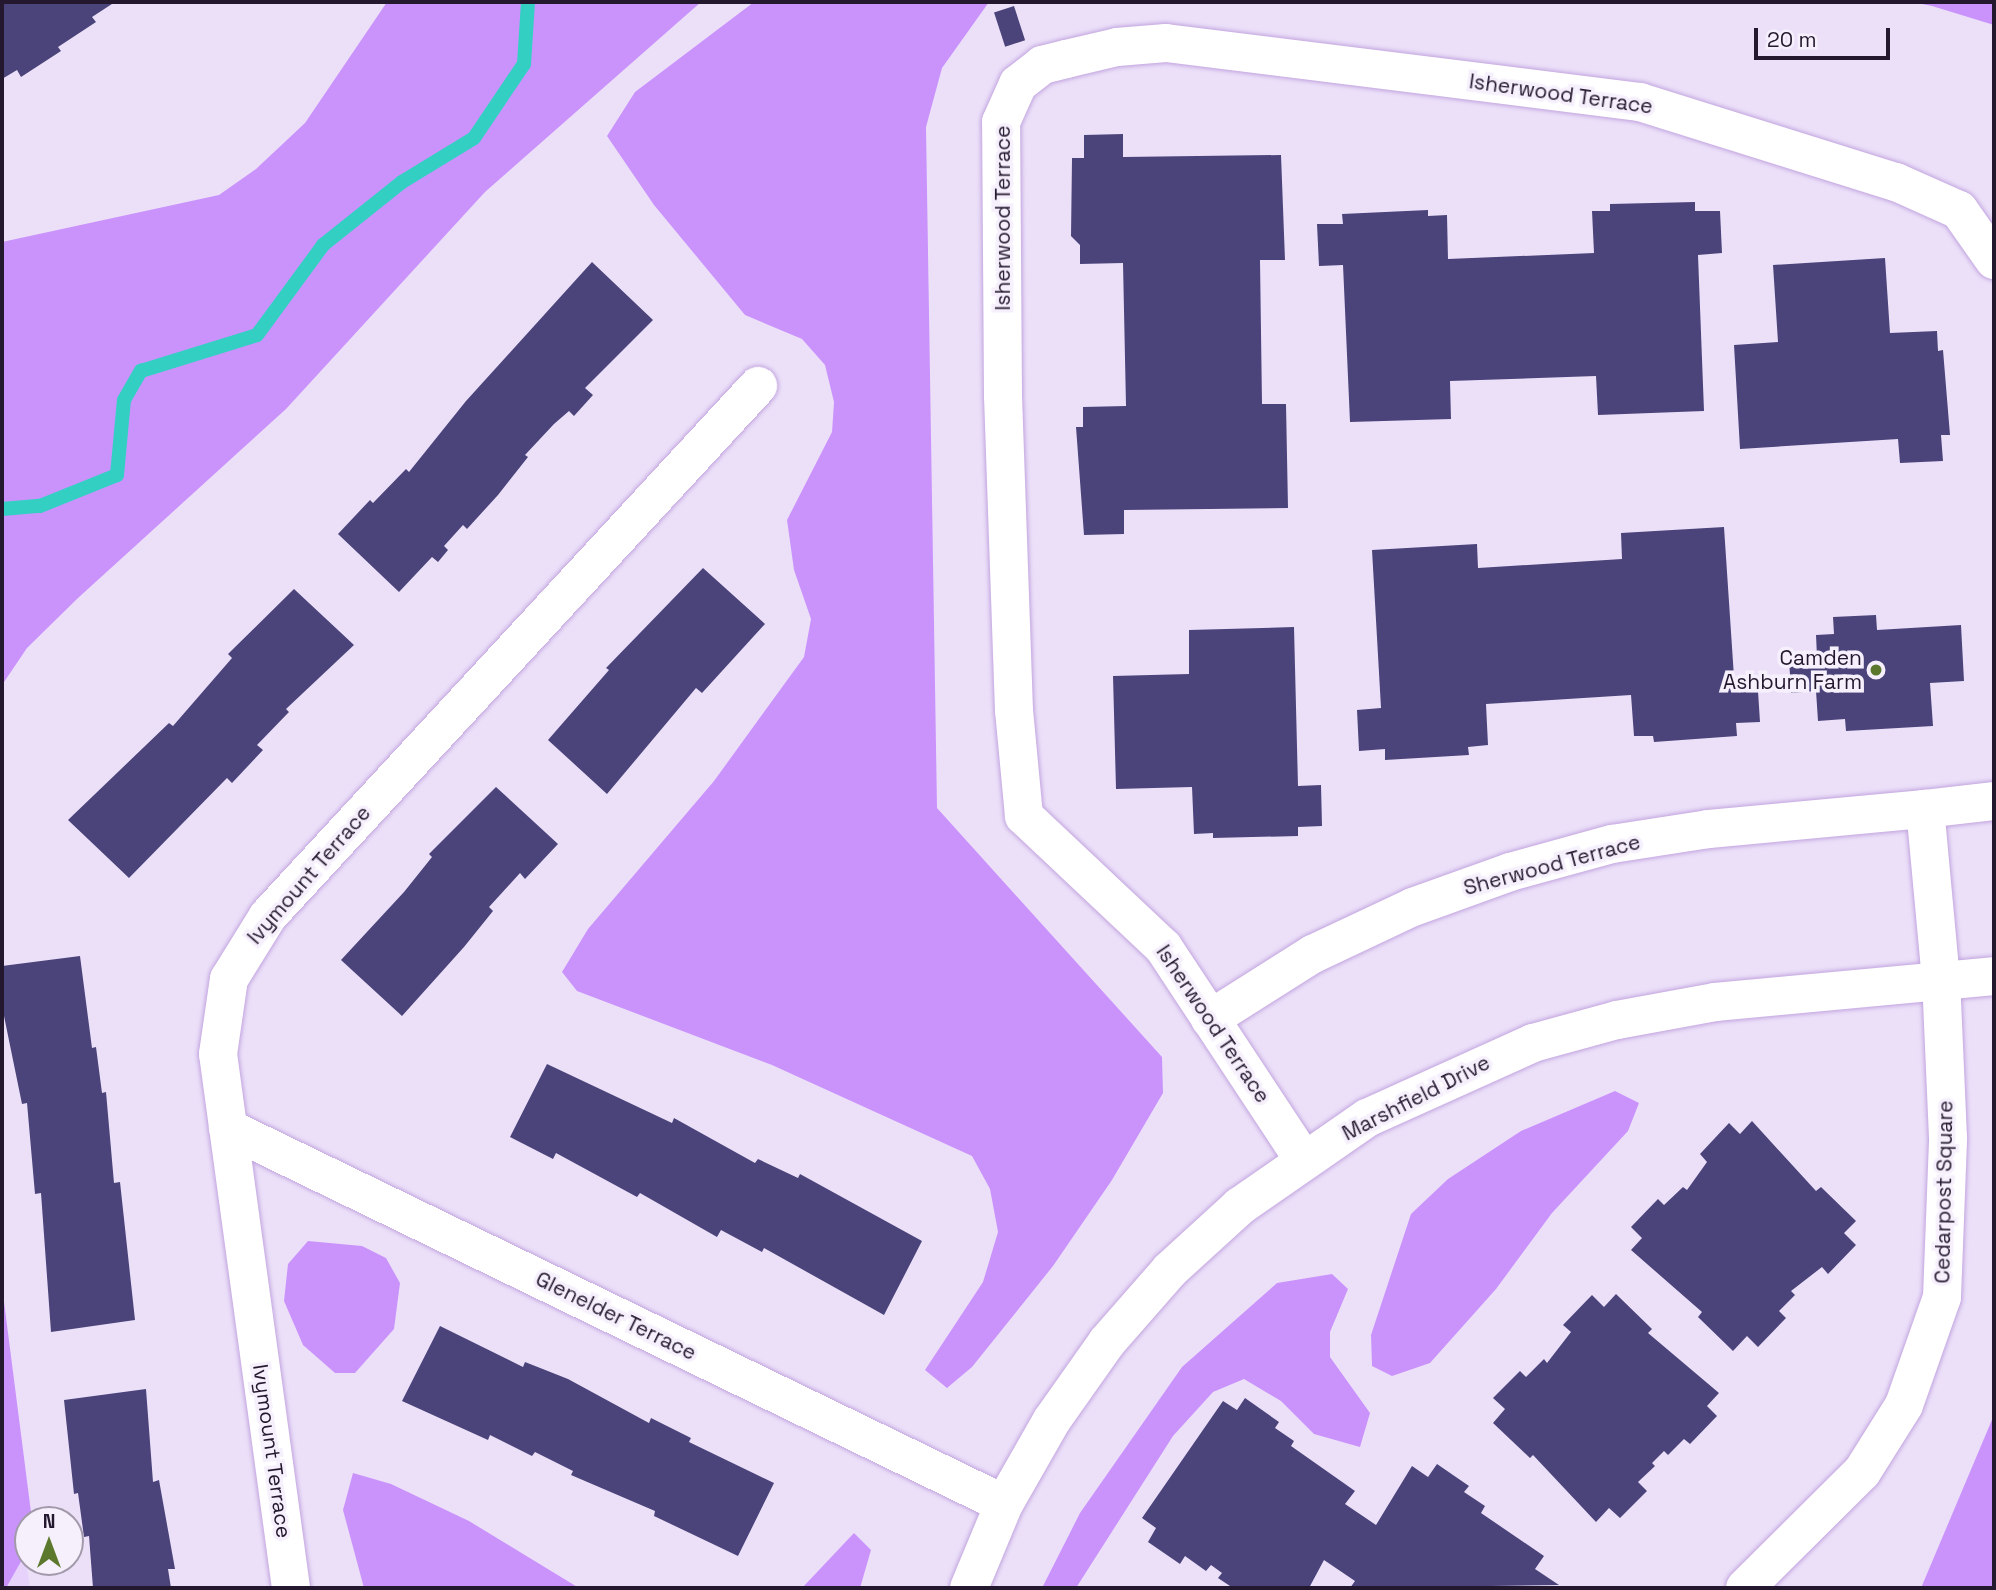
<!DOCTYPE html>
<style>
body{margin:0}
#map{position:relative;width:1996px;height:1590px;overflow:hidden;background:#ece0f9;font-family:"Space Grotesk",sans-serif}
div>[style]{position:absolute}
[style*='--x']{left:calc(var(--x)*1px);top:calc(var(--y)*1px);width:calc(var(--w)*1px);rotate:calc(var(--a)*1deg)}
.built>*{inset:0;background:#e6d2fb}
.forest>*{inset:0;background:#ca93fc}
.stream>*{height:14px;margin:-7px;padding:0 7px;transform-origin:7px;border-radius:7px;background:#33cfc3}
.building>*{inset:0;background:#4b447a;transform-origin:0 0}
.roads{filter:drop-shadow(0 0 2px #c2a5df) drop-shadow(0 0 2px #c2a5df)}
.street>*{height:38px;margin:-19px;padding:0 19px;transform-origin:19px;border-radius:19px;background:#fff}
.dots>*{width:19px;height:19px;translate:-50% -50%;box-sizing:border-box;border:4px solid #f6f0fd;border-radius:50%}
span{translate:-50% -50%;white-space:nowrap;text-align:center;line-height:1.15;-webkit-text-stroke:7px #f6f0fd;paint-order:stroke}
.street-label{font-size:21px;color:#24182e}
.poi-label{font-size:21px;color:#24182e}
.right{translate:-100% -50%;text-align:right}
.frame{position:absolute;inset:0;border:4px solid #24182e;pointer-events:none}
.north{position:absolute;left:14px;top:1506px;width:70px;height:70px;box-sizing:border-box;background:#f6f0fd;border:2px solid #a29aaa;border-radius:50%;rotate:0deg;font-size:19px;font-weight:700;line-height:28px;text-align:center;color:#24182e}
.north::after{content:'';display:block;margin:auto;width:24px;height:32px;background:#5c782d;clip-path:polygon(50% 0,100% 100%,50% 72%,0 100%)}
.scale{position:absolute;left:1754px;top:28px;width:136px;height:32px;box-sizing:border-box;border:4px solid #24182e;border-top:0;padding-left:9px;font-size:21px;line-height:24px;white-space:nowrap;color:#24182e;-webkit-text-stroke:5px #f6f0fd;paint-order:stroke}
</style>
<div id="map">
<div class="built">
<div style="clip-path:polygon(2px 1397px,30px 1588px,2px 1588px)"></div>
</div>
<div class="forest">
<div style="clip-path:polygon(387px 2px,701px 2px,485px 192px,286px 409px,78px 598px,27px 648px,2px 685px,2px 242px,219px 195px,256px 169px,305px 123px)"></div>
<div style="clip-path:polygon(754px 2px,989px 2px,942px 68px,926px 127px,937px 808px,1162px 1057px,1163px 1093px,1112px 1180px,1053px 1266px,972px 1367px,947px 1388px,925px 1370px,983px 1282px,998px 1232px,990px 1189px,972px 1156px,772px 1065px,577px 991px,562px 972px,588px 929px,714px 781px,804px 657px,811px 619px,794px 570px,787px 520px,832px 432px,834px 402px,825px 365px,802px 339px,745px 315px,654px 205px,607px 136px,635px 92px)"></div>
<div style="clip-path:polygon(1912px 2px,1994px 2px,1994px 25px,1932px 6px)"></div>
<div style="clip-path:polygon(1615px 1091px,1639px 1103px,1628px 1131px,1552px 1213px,1496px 1289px,1430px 1363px,1392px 1376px,1372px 1366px,1371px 1335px,1411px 1214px,1448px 1179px,1521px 1131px)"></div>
<div style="clip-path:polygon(308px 1241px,362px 1246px,386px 1258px,400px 1283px,394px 1329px,355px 1373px,335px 1373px,303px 1345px,284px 1301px,288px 1264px)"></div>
<div style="clip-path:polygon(1332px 1274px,1348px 1289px,1330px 1332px,1330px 1357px,1370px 1413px,1360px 1447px,1314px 1434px,1281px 1401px,1244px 1379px,1213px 1392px,1173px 1436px,1076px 1588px,1042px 1588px,1080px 1513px,1182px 1367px,1277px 1283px)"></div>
<div style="clip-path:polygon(2px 1286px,32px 1520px,28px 1520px,28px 1549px,6px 1588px,2px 1588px)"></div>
<div style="clip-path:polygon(1994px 1415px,1994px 1588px,1921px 1588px)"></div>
<div style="clip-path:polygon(353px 1473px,391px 1484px,469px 1521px,579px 1588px,364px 1588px,343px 1510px)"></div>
<div style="clip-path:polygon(854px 1533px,871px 1550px,860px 1588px,802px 1588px)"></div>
</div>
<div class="stream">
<div style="--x:2;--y:509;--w:38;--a:-5"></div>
<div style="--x:40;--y:506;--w:83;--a:-21.9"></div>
<div style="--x:117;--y:475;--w:75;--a:-84.7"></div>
<div style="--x:124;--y:400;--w:34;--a:-60"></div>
<div style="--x:141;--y:371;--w:121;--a:-17.2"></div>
<div style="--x:257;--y:335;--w:112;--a:-53.7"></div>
<div style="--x:323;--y:245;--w:101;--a:-38.6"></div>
<div style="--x:402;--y:182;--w:84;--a:-31.4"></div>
<div style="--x:474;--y:138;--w:89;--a:-56"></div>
<div style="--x:524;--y:64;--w:62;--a:-86.3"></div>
</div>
<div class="building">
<div style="clip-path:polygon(6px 2px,115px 2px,92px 17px,96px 22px,58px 47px,61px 51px,21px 77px,17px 70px,2px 79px,2px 5px)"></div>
<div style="left:1014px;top:6px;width:36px;height:21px;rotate:72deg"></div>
<div style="clip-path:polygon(1123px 134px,1123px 157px,1281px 155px,1285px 260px,1260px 260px,1262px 404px,1286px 404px,1288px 508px,1124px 510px,1124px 534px,1084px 535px,1076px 427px,1083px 427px,1083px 407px,1126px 406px,1123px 263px,1080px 264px,1080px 245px,1071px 236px,1072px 158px,1084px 158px,1084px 135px)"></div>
<div style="clip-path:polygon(1695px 202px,1695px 211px,1720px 211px,1722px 253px,1698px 255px,1704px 411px,1598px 415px,1596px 376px,1450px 381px,1451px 419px,1350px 422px,1343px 265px,1319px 266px,1317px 224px,1343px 224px,1342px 214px,1428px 210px,1428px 216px,1447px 215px,1448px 259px,1594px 253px,1592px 211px,1610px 211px,1610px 204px)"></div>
<div style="clip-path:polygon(1885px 258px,1890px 333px,1937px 331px,1938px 351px,1943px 350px,1950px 435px,1941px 435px,1943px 461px,1900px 463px,1898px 439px,1740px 449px,1734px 345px,1778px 342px,1773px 265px)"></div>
<div style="clip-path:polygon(592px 262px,653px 320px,585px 388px,593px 395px,574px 416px,569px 411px,554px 424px,525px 455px,528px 457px,498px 495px,467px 529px,463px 525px,444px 546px,448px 550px,438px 562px,432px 557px,399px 592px,338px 534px,370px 500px,373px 503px,406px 469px,409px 472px,466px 401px)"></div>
<div style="clip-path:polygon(1724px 527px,1735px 692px,1758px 691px,1760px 722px,1736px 723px,1737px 736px,1654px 742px,1653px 736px,1634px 736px,1631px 695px,1486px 704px,1488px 745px,1468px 747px,1469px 755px,1385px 760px,1385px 749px,1359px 751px,1357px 710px,1381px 708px,1372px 550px,1477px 544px,1478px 568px,1622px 559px,1621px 533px)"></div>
<div style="clip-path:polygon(703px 568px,765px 624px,702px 693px,696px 688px,607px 794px,548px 740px,609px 670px,606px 668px)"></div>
<div style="clip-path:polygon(294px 589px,354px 645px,286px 709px,289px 712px,257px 745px,263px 750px,232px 783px,227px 778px,129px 878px,68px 820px,169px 723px,173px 726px,232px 658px,228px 654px)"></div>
<div style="clip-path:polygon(1876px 615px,1877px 630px,1961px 625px,1964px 681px,1930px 683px,1933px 726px,1846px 731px,1845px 719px,1818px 721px,1816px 691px,1791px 693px,1789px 658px,1817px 657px,1816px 635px,1834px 634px,1833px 617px)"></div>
<div style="clip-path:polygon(1294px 627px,1298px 786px,1321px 785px,1322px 826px,1298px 827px,1298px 836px,1213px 838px,1213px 833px,1194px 834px,1192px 787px,1116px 789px,1113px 676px,1189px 674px,1189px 630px)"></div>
<div style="clip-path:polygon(496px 787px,558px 844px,525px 879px,520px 873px,489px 907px,493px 911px,464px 947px,402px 1016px,341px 960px,404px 892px,432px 857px,429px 854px)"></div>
<div style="clip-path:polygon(80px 956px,92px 1048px,96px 1047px,102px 1093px,106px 1092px,114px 1183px,120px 1182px,135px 1320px,51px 1332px,41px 1193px,35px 1194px,27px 1103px,22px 1104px,4px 1016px,2px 966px)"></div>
<div style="clip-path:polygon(547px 1064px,672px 1123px,674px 1118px,755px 1163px,758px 1159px,798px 1178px,800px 1174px,922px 1241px,884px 1315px,764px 1248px,762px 1252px,721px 1230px,717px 1237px,640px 1193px,637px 1197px,556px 1153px,553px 1159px,510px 1137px)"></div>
<div style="clip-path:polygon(1752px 1121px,1816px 1191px,1821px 1187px,1856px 1221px,1844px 1233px,1856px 1245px,1828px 1274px,1822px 1267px,1791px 1291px,1795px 1295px,1779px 1311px,1786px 1318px,1758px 1347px,1747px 1336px,1733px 1351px,1698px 1317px,1702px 1312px,1631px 1250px,1642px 1238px,1631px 1227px,1658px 1199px,1664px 1205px,1683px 1187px,1687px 1190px,1707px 1162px,1700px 1154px,1729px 1123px,1740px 1134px)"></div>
<div style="clip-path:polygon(1616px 1294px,1652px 1329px,1648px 1333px,1719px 1393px,1707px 1406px,1717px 1416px,1690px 1444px,1684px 1439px,1668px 1455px,1664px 1451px,1652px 1463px,1655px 1466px,1638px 1482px,1647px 1491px,1620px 1518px,1609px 1508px,1596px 1522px,1533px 1455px,1530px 1458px,1493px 1423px,1505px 1409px,1493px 1398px,1520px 1371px,1526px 1377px,1544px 1359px,1547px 1363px,1571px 1332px,1563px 1325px,1592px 1295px,1604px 1307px)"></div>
<div style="clip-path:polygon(440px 1326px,523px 1367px,525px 1362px,568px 1379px,649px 1423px,651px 1418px,691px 1438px,689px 1442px,774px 1483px,738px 1556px,654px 1516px,655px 1511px,571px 1475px,573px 1471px,535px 1452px,532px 1456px,490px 1435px,488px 1440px,402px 1401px)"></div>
<div style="clip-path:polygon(146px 1389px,153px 1482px,159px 1480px,175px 1569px,168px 1569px,171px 1588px,93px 1588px,89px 1536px,84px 1537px,78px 1493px,74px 1494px,64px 1400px)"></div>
<div style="clip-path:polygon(1245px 1398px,1279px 1422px,1275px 1428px,1294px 1441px,1291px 1446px,1355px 1491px,1345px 1504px,1376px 1525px,1412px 1466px,1428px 1477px,1437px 1464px,1469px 1486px,1464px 1492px,1485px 1506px,1481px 1513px,1544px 1556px,1535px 1569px,1559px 1585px,1350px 1588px,1355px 1581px,1324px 1560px,1309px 1588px,1233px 1588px,1218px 1578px,1222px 1573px,1211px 1565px,1206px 1571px,1185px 1556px,1180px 1564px,1148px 1542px,1156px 1528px,1142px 1518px,1223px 1401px,1237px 1410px)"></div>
</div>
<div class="roads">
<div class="street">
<div style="--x:1210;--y:1019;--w:122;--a:-32.3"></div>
<div style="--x:1313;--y:954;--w:110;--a:-25.2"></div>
<div style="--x:1413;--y:907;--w:103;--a:-19.8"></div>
<div style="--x:1510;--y:872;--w:106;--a:-15.4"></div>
<div style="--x:1612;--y:844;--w:98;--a:-8.8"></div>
<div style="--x:1709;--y:829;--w:217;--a:-5.3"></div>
<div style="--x:228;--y:1128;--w:862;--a:25.85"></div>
<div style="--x:1303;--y:1159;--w:254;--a:-123.4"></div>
<div style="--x:1163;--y:947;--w:191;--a:-136.7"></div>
<div style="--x:1024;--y:816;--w:105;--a:-95.4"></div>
<div style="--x:1014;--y:711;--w:315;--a:-92"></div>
<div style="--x:1003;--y:396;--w:274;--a:-90.4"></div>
<div style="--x:1001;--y:122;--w:42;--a:-65.9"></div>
<div style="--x:1018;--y:84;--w:31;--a:-38"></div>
<div style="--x:1042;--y:65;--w:25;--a:-14"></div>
<div style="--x:1066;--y:59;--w:52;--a:-13.2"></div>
<div style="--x:1117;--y:47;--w:49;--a:-4.7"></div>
<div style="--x:1166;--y:43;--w:478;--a:7.1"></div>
<div style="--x:1640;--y:102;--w:268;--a:17.4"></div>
<div style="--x:1896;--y:182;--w:69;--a:24"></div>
<div style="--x:1959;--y:210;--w:61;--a:55"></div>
<div style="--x:291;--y:1588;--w:539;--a:-97.78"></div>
<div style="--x:218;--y:1054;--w:76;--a:-81.7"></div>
<div style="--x:229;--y:979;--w:74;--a:-58.2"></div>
<div style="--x:268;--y:916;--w:722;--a:-47.25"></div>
<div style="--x:969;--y:1588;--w:91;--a:-67.4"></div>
<div style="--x:1004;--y:1504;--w:97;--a:-60.3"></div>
<div style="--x:1052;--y:1420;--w:95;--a:-54.8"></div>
<div style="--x:1107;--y:1342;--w:96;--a:-48.8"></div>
<div style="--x:1170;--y:1270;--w:95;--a:-42.4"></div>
<div style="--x:1240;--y:1206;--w:155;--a:-34.7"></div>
<div style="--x:1367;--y:1118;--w:182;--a:-24.3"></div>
<div style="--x:1533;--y:1043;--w:87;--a:-15.3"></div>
<div style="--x:1617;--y:1020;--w:100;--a:-10.4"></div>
<div style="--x:1715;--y:1002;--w:280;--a:-5.3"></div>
<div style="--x:1745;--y:1588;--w:165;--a:-44.8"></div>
<div style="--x:1862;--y:1472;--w:79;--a:-57.9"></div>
<div style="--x:1904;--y:1405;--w:114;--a:-70.6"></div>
<div style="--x:1942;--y:1297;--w:159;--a:-87.8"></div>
<div style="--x:1948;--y:1138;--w:158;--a:-92.5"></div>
<div style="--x:1941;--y:980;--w:172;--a:-95.3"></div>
<div style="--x:1925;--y:809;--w:69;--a:-6.6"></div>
</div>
</div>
<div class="dots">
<div style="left:1876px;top:670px;background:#5c782d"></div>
</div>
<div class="street-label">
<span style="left:1561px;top:94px;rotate:8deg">Isherwood Terrace</span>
<span style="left:1003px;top:218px;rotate:-90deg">Isherwood Terrace</span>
<span style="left:1552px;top:865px;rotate:-15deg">Sherwood Terrace</span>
<span style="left:309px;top:875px;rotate:-49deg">Ivymount Terrace</span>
<span style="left:1213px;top:1024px;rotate:56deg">Isherwood Terrace</span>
<span style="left:1416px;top:1098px;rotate:-27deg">Marshfield Drive</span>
<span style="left:1944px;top:1192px;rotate:-89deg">Cedarpost Square</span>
<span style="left:616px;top:1316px;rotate:26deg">Glenelder Terrace</span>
<span style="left:272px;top:1451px;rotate:82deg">Ivymount Terrace</span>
</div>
<div class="poi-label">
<span class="right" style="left:1862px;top:670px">Camden<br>Ashburn Farm</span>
</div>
<div class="frame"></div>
<div class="north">N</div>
<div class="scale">20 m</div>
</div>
